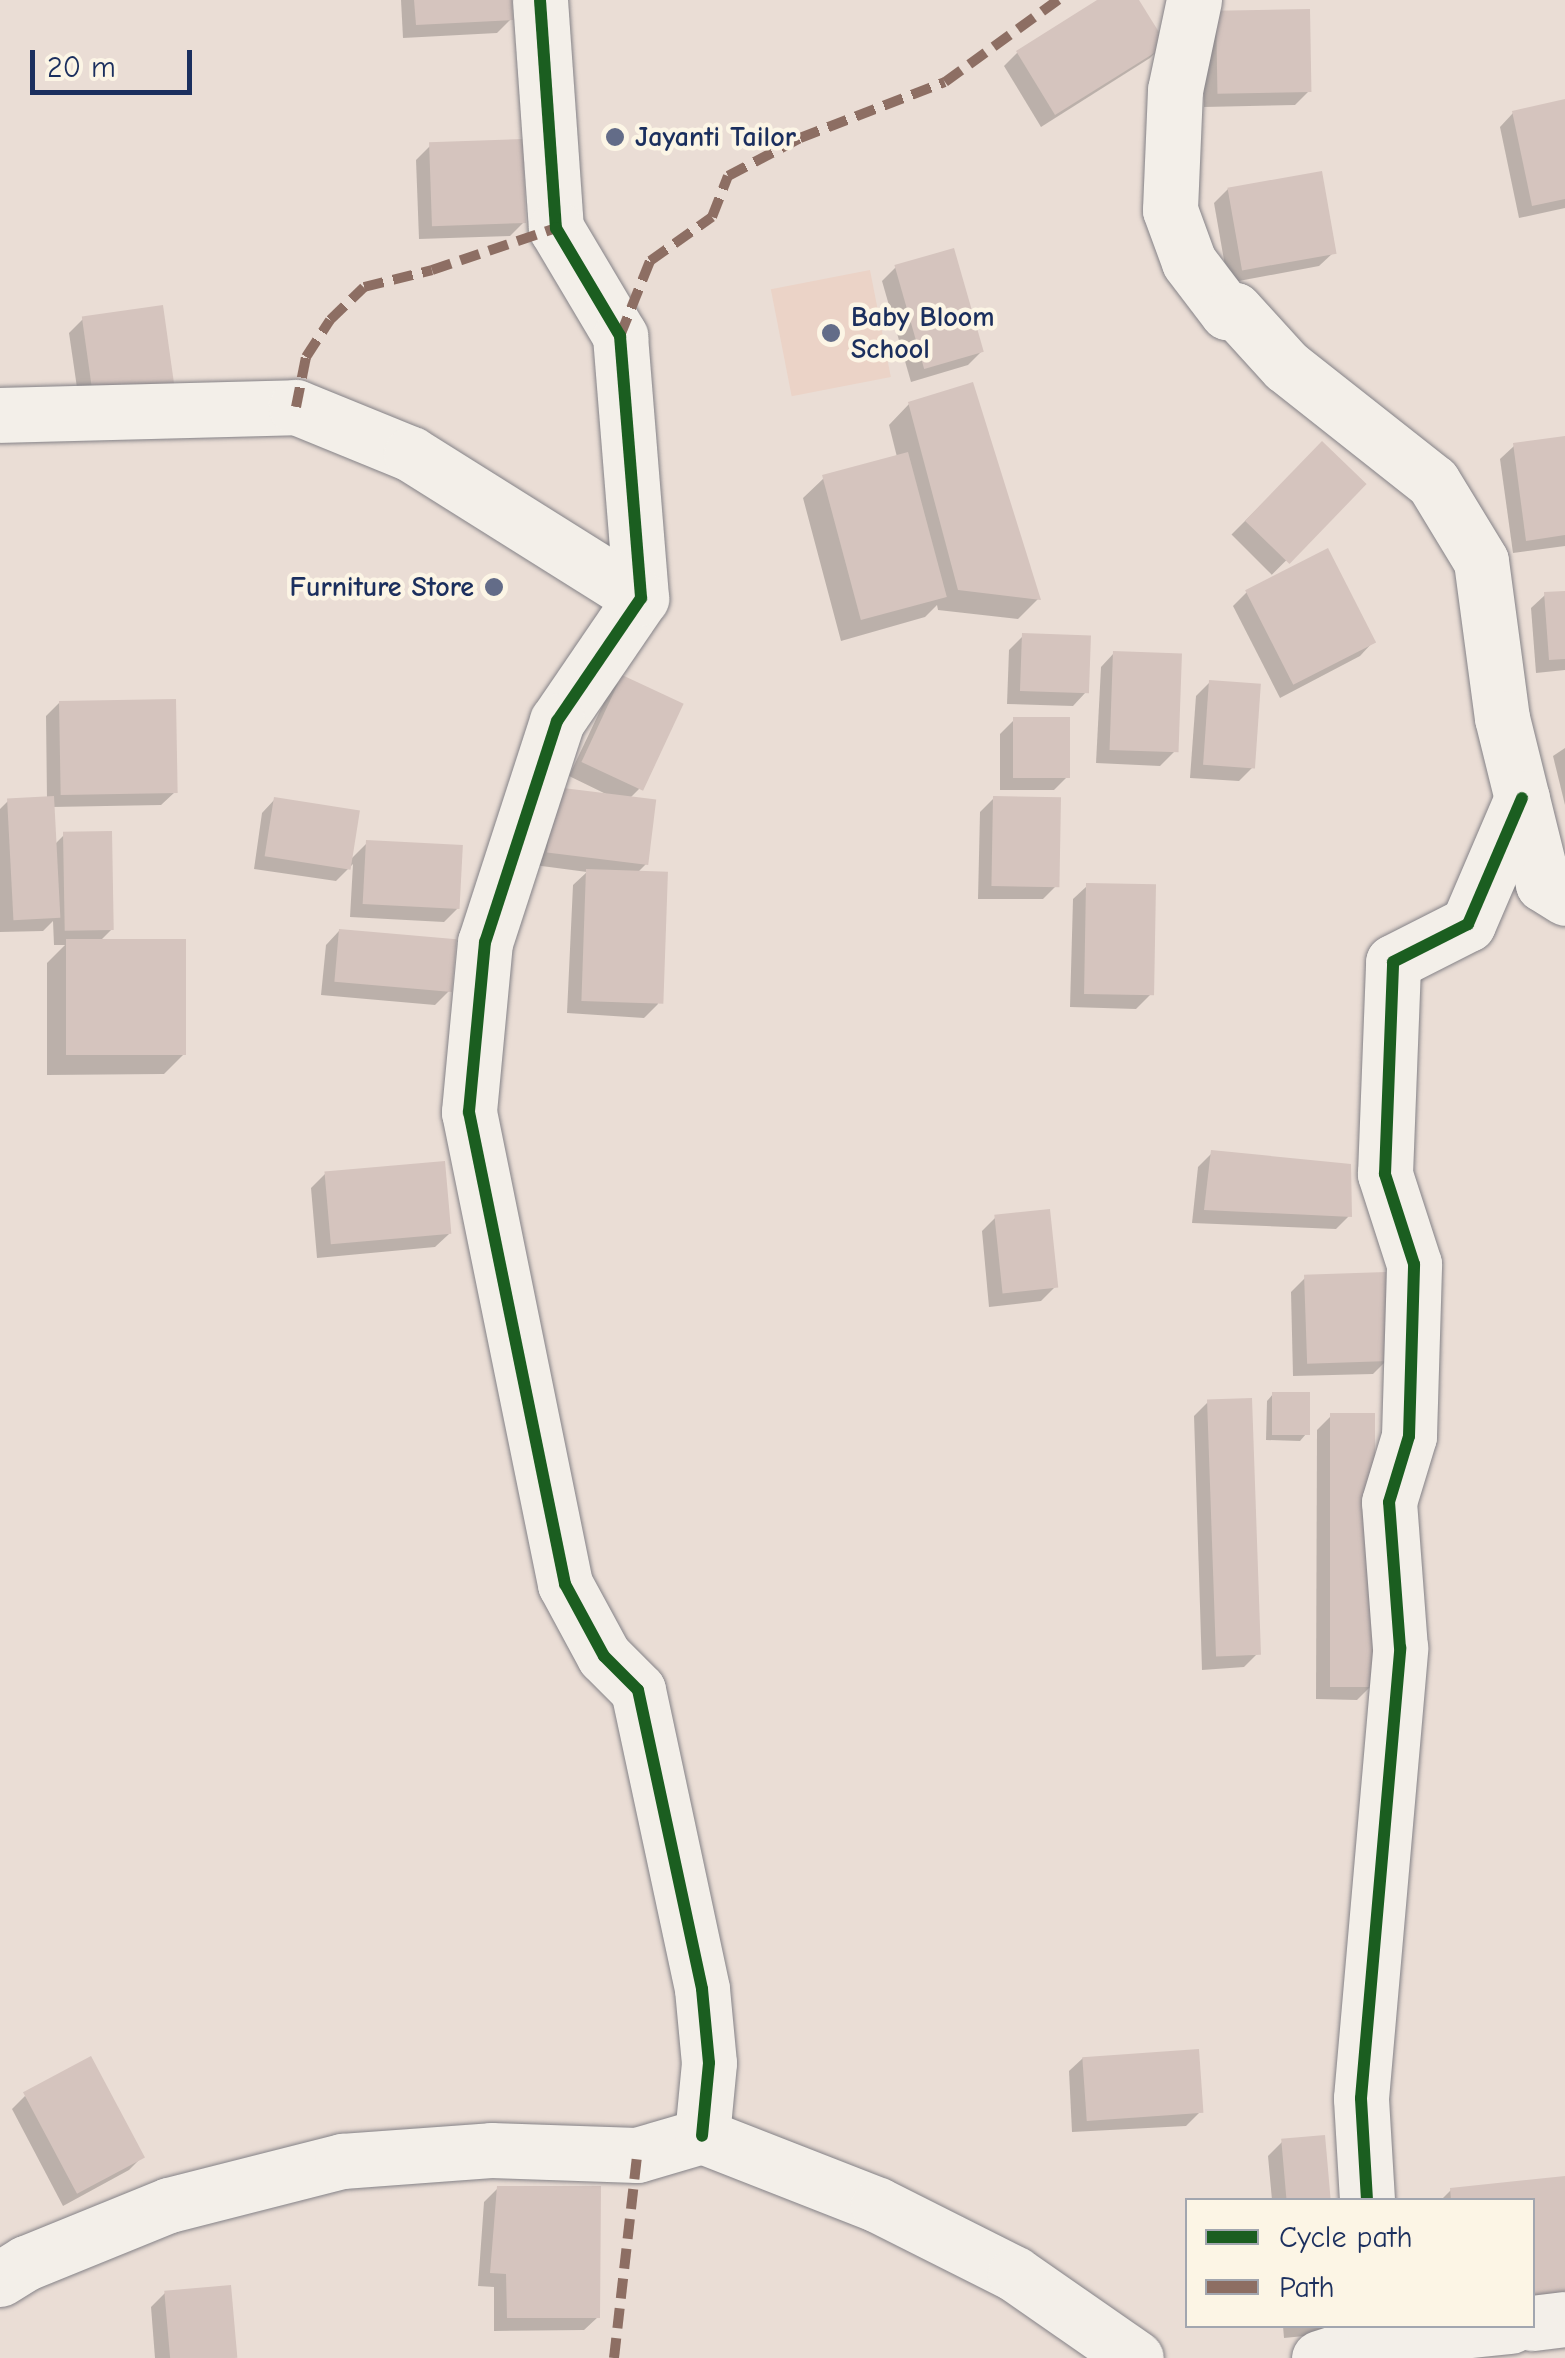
<!DOCTYPE html>
<style>
body{margin:0}
#map{position:relative;width:1565px;height:2358px;overflow:hidden;background:#eaddd5;font-family:"Comic Neue",sans-serif}
div>[style]{position:absolute}
[style*='--x']{left:calc(var(--x)*1px);top:calc(var(--y)*1px);width:calc(var(--w)*1px);rotate:calc(var(--a)*1deg)}
.built>*{inset:0;background:#ebd3c7;transform-origin:0 0}
.shadow>*{inset:0;background:#0003;transform-origin:0 0}
.building>*{inset:0;background:#d5c4be;transform-origin:0 0}
.roads{filter:drop-shadow(0 0 2px #848287) drop-shadow(0 0 2px #848287)}
.minor>*{height:55px;margin:-27.5px;padding:0 27.5px;transform-origin:27.5px;border-radius:27.5px;background:#f3efe9}
.quiet>*{height:10px;margin-top:-5px;transform-origin:0;background:repeating-linear-gradient(90deg,#8d6e63 0 20px,transparent 0 30px)}
.cycleway>*{height:12px;margin:-6px;padding:0 6px;transform-origin:6px;border-radius:6px;background:#1b5e20}
.dots>*{width:28px;height:28px;translate:-50% -50%;box-sizing:border-box;border:5px solid #fcf5e5;border-radius:50%}
span{translate:-50% -50%;white-space:nowrap;text-align:center;line-height:1.15;-webkit-text-stroke:9px #fcf5e5;paint-order:stroke}
.poi-label{font-size:28px;color:#1b2f5e;font-weight:700}
.left{translate:0 -50%;text-align:left}
.right{translate:-100% -50%;text-align:right}
.legend{position:absolute;left:1185px;top:2198px;width:350px;height:130px;box-sizing:border-box;background:#fcf5e5;border:2px solid #a2a6af;margin:0;padding:12px 18px;list-style:none;font-size:30px;color:#1b2f5e}
.legend li{display:flex;align-items:center;gap:20px;height:50px}
.legend b{width:50px;border:2px solid #a2a6af}
.scale{position:absolute;left:30px;top:50px;width:162px;height:45px;box-sizing:border-box;border:5px solid #1b2f5e;border-top:0;padding-left:12px;font-size:30px;line-height:35px;white-space:nowrap;color:#1b2f5e;-webkit-text-stroke:8px #fcf5e5;paint-order:stroke}
</style>
<div id="map">
<div class="built">
<div style="left:870px;top:270px;width:109px;height:101px;rotate:79deg"></div>
</div>
<div class="shadow">
<div style="clip-path:polygon(401px 0,510px 0,511px 19px,497px 33px,403px 38px)"></div>
<div style="clip-path:polygon(1102px 0,1136px 0,1164px 44px,1150px 58px,1041px 127px,1004px 66px,1017px 53px)"></div>
<div style="clip-path:polygon(1217px 13px,1309px 91px,1295px 105px,1204px 107px,1203px 27px)"></div>
<div style="clip-path:polygon(1565px 102px,1565px 208px,1519px 218px,1500px 127px,1513px 113px)"></div>
<div style="clip-path:polygon(430px 146px,524px 222px,510px 236px,419px 239px,416px 160px)"></div>
<div style="clip-path:polygon(1228px 189px,1333px 253px,1319px 266px,1228px 283px,1214px 203px)"></div>
<div style="clip-path:polygon(896px 267px,981px 352px,968px 365px,911px 382px,882px 281px)"></div>
<div style="clip-path:polygon(83px 319px,172px 391px,81px 415px,69px 333px)"></div>
<div style="clip-path:polygon(909px 404px,1038px 599px,1018px 619px,938px 610px,937px 605px,925px 617px,841px 641px,803px 498px,824px 478px,897px 457px,889px 425px)"></div>
<div style="clip-path:polygon(1565px 439px,1565px 546px,1513px 553px,1500px 459px,1514px 446px)"></div>
<div style="left:1322px;top:444px;width:57px;height:128px;rotate:45deg"></div>
<div style="clip-path:polygon(1247px 592px,1373px 642px,1360px 656px,1280px 698px,1233px 606px)"></div>
<div style="clip-path:polygon(1565px 593px,1565px 670px,1536px 673px,1531px 608px,1545px 595px)"></div>
<div style="clip-path:polygon(1023px 636px,1086px 692px,1073px 706px,1007px 704px,1009px 650px)"></div>
<div style="clip-path:polygon(1114px 653px,1174px 752px,1160px 766px,1096px 763px,1101px 667px)"></div>
<div style="clip-path:polygon(623px 678px,639px 789px,630px 798px,646px 864px,636px 874px,658px 1004px,644px 1018px,567px 1013px,573px 885px,587px 872px,534px 865px,542px 803px,608px 795px,569px 776px,609px 692px)"></div>
<div style="clip-path:polygon(1210px 682px,1253px 767px,1239px 781px,1190px 778px,1196px 696px)"></div>
<div style="clip-path:polygon(60px 702px,175px 792px,161px 805px,52px 807px,54px 845px,64px 835px,112px 929px,99px 942px,184px 1054px,164px 1074px,47px 1075px,47px 963px,65px 945px,54px 945px,53px 921px,43px 931px,0 932px,0 809px,8px 801px,47px 799px,46px 716px)"></div>
<div style="clip-path:polygon(1014px 720px,1067px 777px,1054px 790px,1000px 790px,1000px 734px)"></div>
<div style="clip-path:polygon(1565px 748px,1565px 805px,1553px 756px)"></div>
<div style="clip-path:polygon(994px 798px,1057px 885px,1043px 899px,978px 899px,980px 812px)"></div>
<div style="clip-path:polygon(275px 799px,350px 860px,367px 843px,458px 908px,444px 922px,350px 917px,353px 864px,336px 881px,254px 869px,262px 813px)"></div>
<div style="clip-path:polygon(1087px 886px,1150px 995px,1136px 1009px,1070px 1007px,1073px 899px)"></div>
<div style="clip-path:polygon(339px 931px,449px 991px,435px 1005px,321px 995px,326px 945px)"></div>
<div style="clip-path:polygon(1212px 1153px,1349px 1216px,1336px 1229px,1192px 1223px,1198px 1167px)"></div>
<div style="clip-path:polygon(325px 1174px,449px 1234px,435px 1247px,317px 1258px,311px 1188px)"></div>
<div style="clip-path:polygon(996px 1217px,1055px 1287px,1041px 1301px,989px 1307px,982px 1231px)"></div>
<div style="clip-path:polygon(1305px 1278px,1387px 1360px,1373px 1374px,1293px 1376px,1291px 1292px)"></div>
<div style="clip-path:polygon(1273px 1394px,1306px 1434px,1300px 1441px,1266px 1440px,1267px 1401px)"></div>
<div style="clip-path:polygon(1208px 1402px,1257px 1654px,1244px 1667px,1202px 1670px,1194px 1416px)"></div>
<div style="clip-path:polygon(1331px 1416px,1371px 1686px,1357px 1700px,1316px 1699px,1317px 1430px)"></div>
<div style="clip-path:polygon(1083px 2058px,1200px 2112px,1186px 2126px,1072px 2132px,1069px 2071px)"></div>
<div style="clip-path:polygon(25px 2096px,142px 2157px,129px 2170px,63px 2206px,12px 2109px)"></div>
<div style="clip-path:polygon(1323px 2138px,1328px 2200px,1272px 2200px,1268px 2156px,1282px 2142px)"></div>
<div style="clip-path:polygon(1565px 2178px,1532px 2200px,1441px 2200px,1451px 2190px)"></div>
<div style="clip-path:polygon(498px 2188px,598px 2317px,584px 2330px,494px 2331px,494px 2287px,478px 2286px,484px 2202px)"></div>
<div style="clip-path:polygon(165px 2293px,234px 2358px,155px 2358px,151px 2307px)"></div>
<div style="clip-path:polygon(1283px 2326px,1334px 2326px,1325px 2334px,1284px 2338px)"></div>
</div>
<div class="building">
<div style="clip-path:polygon(414px 0,512px 0,513px 20px,416px 25px)"></div>
<div style="clip-path:polygon(1097px 0,1139px 0,1167px 45px,1055px 115px,1016px 51px)"></div>
<div style="left:1310px;top:9px;width:83px;height:94px;rotate:89deg"></div>
<div style="clip-path:polygon(1565px 99px,1565px 199px,1532px 206px,1512px 111px)"></div>
<div style="left:523px;top:139px;width:84px;height:94px;rotate:88deg"></div>
<div style="left:1322px;top:171px;width:84px;height:96px;rotate:80deg"></div>
<div style="left:954px;top:248px;width:108px;height:62px;rotate:74deg"></div>
<div style="left:163px;top:305px;width:88px;height:82px;rotate:82deg"></div>
<div style="clip-path:polygon(973px 382px,1041px 600px,958px 590px,908px 402px)"></div>
<div style="clip-path:polygon(1565px 436px,1565px 535px,1526px 541px,1513px 443px)"></div>
<div style="left:1322px;top:441px;width:62px;height:111px;rotate:44deg"></div>
<div style="left:908px;top:452px;width:150px;height:89px;rotate:75deg"></div>
<div style="left:1328px;top:548px;width:106px;height:93px;rotate:63deg"></div>
<div style="clip-path:polygon(1565px 591px,1565px 659px,1549px 660px,1544px 592px)"></div>
<div style="left:1022px;top:633px;width:69px;height:58px;rotate:2deg"></div>
<div style="left:1113px;top:651px;width:69px;height:99px;rotate:2deg"></div>
<div style="left:622px;top:675px;width:68px;height:96px;rotate:25deg"></div>
<div style="left:1209px;top:680px;width:52px;height:85px;rotate:4deg"></div>
<div style="left:176px;top:699px;width:94px;height:117px;rotate:89deg"></div>
<div style="left:1070px;top:717px;width:61px;height:57px;rotate:90deg"></div>
<div style="left:555px;top:787px;width:102px;height:66px;rotate:7deg"></div>
<div style="left:54px;top:796px;width:122px;height:47px;rotate:87deg"></div>
<div style="left:993px;top:796px;width:68px;height:90px;rotate:1deg"></div>
<div style="left:274px;top:797px;width:87px;height:60px;rotate:9deg"></div>
<div style="left:112px;top:831px;width:99px;height:49px;rotate:89deg"></div>
<div style="left:366px;top:840px;width:97px;height:64px;rotate:3deg"></div>
<div style="left:586px;top:869px;width:82px;height:132px;rotate:2deg"></div>
<div style="left:1086px;top:883px;width:70px;height:111px;rotate:1deg"></div>
<div style="left:339px;top:929px;width:118px;height:53px;rotate:5deg"></div>
<div style="left:186px;top:939px;width:116px;height:120px;rotate:90deg"></div>
<div style="clip-path:polygon(1211px 1150px,1351px 1164px,1352px 1217px,1204px 1210px)"></div>
<div style="left:445px;top:1161px;width:73px;height:121px;rotate:85deg"></div>
<div style="left:1050px;top:1209px;width:79px;height:56px;rotate:84deg"></div>
<div style="left:1386px;top:1272px;width:89px;height:82px;rotate:88deg"></div>
<div style="left:1272px;top:1392px;width:38px;height:43px"></div>
<div style="left:1252px;top:1398px;width:257px;height:45px;rotate:88deg"></div>
<div style="left:1375px;top:1413px;width:274px;height:45px;rotate:90deg"></div>
<div style="left:1199px;top:2049px;width:64px;height:117px;rotate:86deg"></div>
<div style="left:91px;top:2056px;width:115px;height:77px;rotate:62deg"></div>
<div style="left:1325px;top:2135px;width:65px;height:44px;rotate:85deg"></div>
<div style="clip-path:polygon(1565px 2176px,1565px 2300px,1532px 2304px,1532px 2200px,1451px 2200px,1450px 2188px)"></div>
<div style="clip-path:polygon(497px 2186px,601px 2186px,600px 2318px,507px 2318px,506px 2274px,490px 2273px)"></div>
<div style="left:231px;top:2285px;width:73px;height:67px;rotate:85deg"></div>
</div>
<div class="roads">
<div class="minor">
<div style="--x:540;--y:0;--w:229;--a:86"></div>
<div style="--x:556;--y:228;--w:126;--a:59.3"></div>
<div style="--x:620;--y:336;--w:263;--a:85.4"></div>
<div style="--x:641;--y:598;--w:149;--a:124.3"></div>
<div style="--x:557;--y:721;--w:232;--a:108"></div>
<div style="--x:485;--y:942;--w:171;--a:95.4"></div>
<div style="--x:469;--y:1112;--w:482;--a:78.5"></div>
<div style="--x:565;--y:1584;--w:82;--a:61.6"></div>
<div style="--x:604;--y:1656;--w:48;--a:45"></div>
<div style="--x:638;--y:1690;--w:306;--a:77.9"></div>
<div style="--x:702;--y:1989;--w:74;--a:84.6"></div>
<div style="--x:709;--y:2063;--w:73;--a:95.5"></div>
<div style="--x:1194;--y:0;--w:92;--a:101.9"></div>
<div style="--x:1175;--y:90;--w:120;--a:92.4"></div>
<div style="--x:1170;--y:210;--w:55;--a:69.9"></div>
<div style="--x:1189;--y:262;--w:63;--a:52.8"></div>
<div style="--x:1227;--y:312;--w:8;--a:-14"></div>
<div style="--x:1235;--y:310;--w:76;--a:47.7"></div>
<div style="--x:1286;--y:366;--w:187;--a:38.3"></div>
<div style="--x:1433;--y:482;--w:92;--a:58.7"></div>
<div style="--x:1481;--y:561;--w:158;--a:82.4"></div>
<div style="--x:1502;--y:718;--w:171;--a:76.1"></div>
<div style="--x:1543;--y:884;--w:26;--a:32"></div>
<div style="--x:0;--y:415;--w:296;--a:-1.5"></div>
<div style="--x:296;--y:407;--w:124;--a:22.2"></div>
<div style="--x:411;--y:454;--w:271;--a:32.1"></div>
<div style="--x:1367;--y:2200;--w:102;--a:-93.4"></div>
<div style="--x:1361;--y:2098;--w:452;--a:-85"></div>
<div style="--x:1400;--y:1648;--w:146;--a:-94.3"></div>
<div style="--x:1389;--y:1502;--w:69;--a:-73.1"></div>
<div style="--x:1409;--y:1436;--w:172;--a:-88.3"></div>
<div style="--x:1414;--y:1264;--w:95;--a:-107.9"></div>
<div style="--x:1385;--y:1174;--w:212;--a:-87.8"></div>
<div style="--x:1393;--y:962;--w:84;--a:-26.9"></div>
<div style="--x:1468;--y:924;--w:137;--a:-66.8"></div>
<div style="--x:0;--y:2279;--w:31;--a:-32"></div>
<div style="--x:26;--y:2263;--w:154;--a:-22.1"></div>
<div style="--x:169;--y:2205;--w:179;--a:-14.3"></div>
<div style="--x:342;--y:2161;--w:149;--a:-4.2"></div>
<div style="--x:491;--y:2150;--w:146;--a:2"></div>
<div style="--x:637;--y:2155;--w:68;--a:-16.3"></div>
<div style="--x:702;--y:2136;--w:189;--a:21.4"></div>
<div style="--x:878;--y:2205;--w:153;--a:26.7"></div>
<div style="--x:1015;--y:2274;--w:147;--a:34.8"></div>
<div style="--x:1532;--y:2323;--w:33;--a:-7"></div>
<div style="--x:1319;--y:2358;--w:59;--a:-17.8"></div>
<div style="--x:1375;--y:2340;--w:136;--a:-5.9"></div>
</div>
</div>
<div class="quiet">
<div style="--x:620;--y:336;--w:81;--a:-68.2"></div>
<div style="--x:650;--y:261;--w:76;--a:-35.4"></div>
<div style="--x:712;--y:217;--w:44;--a:-68.7"></div>
<div style="--x:728;--y:176;--w:81;--a:-27.8"></div>
<div style="--x:800;--y:138;--w:155;--a:-21.1"></div>
<div style="--x:945;--y:82;--w:140;--a:-36"></div>
<div style="--x:296;--y:407;--w:51;--a:-78.7"></div>
<div style="--x:306;--y:357;--w:44;--a:-57"></div>
<div style="--x:330;--y:320;--w:47;--a:-44.1"></div>
<div style="--x:364;--y:287;--w:70;--a:-14"></div>
<div style="--x:432;--y:270;--w:131;--a:-18.7"></div>
<div style="--x:614;--y:2358;--w:204;--a:-83.5"></div>
</div>
<div class="cycleway">
<div style="--x:540;--y:0;--w:229;--a:86"></div>
<div style="--x:556;--y:228;--w:126;--a:59.3"></div>
<div style="--x:620;--y:336;--w:263;--a:85.4"></div>
<div style="--x:641;--y:598;--w:149;--a:124.3"></div>
<div style="--x:557;--y:721;--w:232;--a:108"></div>
<div style="--x:485;--y:942;--w:171;--a:95.4"></div>
<div style="--x:469;--y:1112;--w:482;--a:78.5"></div>
<div style="--x:565;--y:1584;--w:82;--a:61.6"></div>
<div style="--x:604;--y:1656;--w:48;--a:45"></div>
<div style="--x:638;--y:1690;--w:306;--a:77.9"></div>
<div style="--x:702;--y:1989;--w:74;--a:84.6"></div>
<div style="--x:709;--y:2063;--w:73;--a:95.5"></div>
<div style="--x:1367;--y:2200;--w:102;--a:-93.4"></div>
<div style="--x:1361;--y:2098;--w:452;--a:-85"></div>
<div style="--x:1400;--y:1648;--w:146;--a:-94.3"></div>
<div style="--x:1389;--y:1502;--w:69;--a:-73.1"></div>
<div style="--x:1409;--y:1436;--w:172;--a:-88.3"></div>
<div style="--x:1414;--y:1264;--w:95;--a:-107.9"></div>
<div style="--x:1385;--y:1174;--w:212;--a:-87.8"></div>
<div style="--x:1393;--y:962;--w:84;--a:-26.9"></div>
<div style="--x:1468;--y:924;--w:137;--a:-66.8"></div>
</div>
<div class="dots">
<div style="left:615px;top:137px;background:#636c88"></div>
<div style="left:831px;top:333px;background:#636c88"></div>
<div style="left:494px;top:587px;background:#636c88"></div>
</div>
<div class="poi-label">
<span class="left" style="left:635px;top:137px">Jayanti Tailor</span>
<span class="left" style="left:851px;top:333px">Baby Bloom<br>School</span>
<span class="right" style="left:474px;top:587px">Furniture Store</span>
</div>
<ul class="legend">
<li><b style="height:12px;background:#1b5e20"></b>Cycle path</li>
<li><b style="height:12px;background:#8d6e63"></b>Path</li>
</ul>
<div class="scale">20 m</div>
</div>
